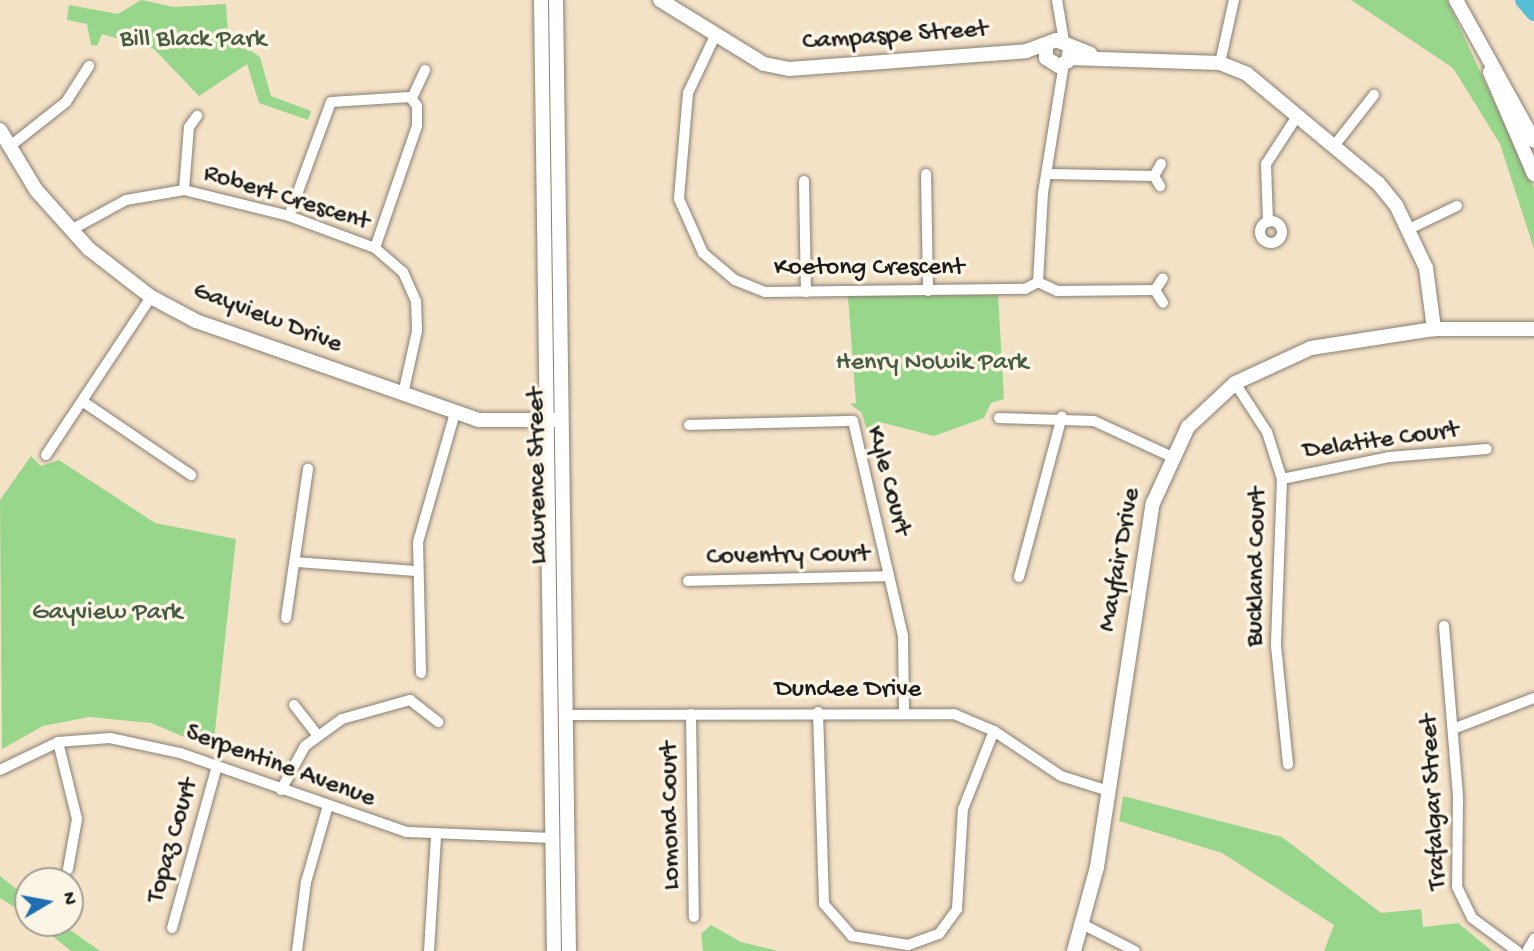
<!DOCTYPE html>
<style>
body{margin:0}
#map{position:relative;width:1534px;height:951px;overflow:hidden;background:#f4e2c7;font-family:"Gochi Hand",sans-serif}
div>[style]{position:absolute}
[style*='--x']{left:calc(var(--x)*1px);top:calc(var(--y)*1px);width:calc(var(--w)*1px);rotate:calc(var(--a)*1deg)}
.green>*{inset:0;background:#98d68b}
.river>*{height:16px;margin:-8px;padding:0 8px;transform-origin:8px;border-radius:8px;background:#58bed6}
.roads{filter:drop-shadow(0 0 2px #887f72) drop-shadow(0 0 2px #887f72)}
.street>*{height:10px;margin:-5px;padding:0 5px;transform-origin:5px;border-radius:5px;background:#fff}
.street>.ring{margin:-5px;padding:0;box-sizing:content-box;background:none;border:10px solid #fff;border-radius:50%}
.secondary>*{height:14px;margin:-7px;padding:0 7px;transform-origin:7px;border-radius:7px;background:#fff}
span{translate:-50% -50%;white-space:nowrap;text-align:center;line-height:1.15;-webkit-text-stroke:7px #fcf5e5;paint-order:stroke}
.street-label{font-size:26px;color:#1c1c1c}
.park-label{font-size:26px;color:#475d43}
.north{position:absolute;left:14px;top:867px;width:70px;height:70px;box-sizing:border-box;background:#fcf5e5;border:2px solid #a29e95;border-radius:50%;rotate:80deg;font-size:19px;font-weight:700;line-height:28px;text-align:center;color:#1c1c1c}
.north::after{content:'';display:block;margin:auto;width:24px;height:32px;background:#1f6fb2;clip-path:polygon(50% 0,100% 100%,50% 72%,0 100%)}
</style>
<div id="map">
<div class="green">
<div style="clip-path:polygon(141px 0,174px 7px,226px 4px,228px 35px,260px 57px,271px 96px,311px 111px,308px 120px,259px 103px,247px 64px,199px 96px,154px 49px,102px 34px,97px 46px,91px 45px,87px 24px,67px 20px,69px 5px,118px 14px)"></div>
<div style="clip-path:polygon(1351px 0,1447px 0,1534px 188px,1534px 249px,1500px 144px,1453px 68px)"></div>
<div style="clip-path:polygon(998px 295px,1004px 399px,991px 403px,984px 418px,934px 436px,884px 423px,866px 428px,862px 413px,850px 404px,856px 403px,848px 296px)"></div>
<div style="clip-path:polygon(31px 456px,41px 466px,59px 460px,155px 523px,236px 539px,213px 749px,151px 723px,89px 717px,43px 726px,2px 749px,0 500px)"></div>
<div style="clip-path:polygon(1123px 796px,1282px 837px,1381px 913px,1421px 909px,1423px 927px,1458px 923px,1492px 951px,1324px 951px,1334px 925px,1222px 853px,1119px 821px)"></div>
<div style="clip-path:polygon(0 876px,28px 898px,28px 916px,0 898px)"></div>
<div style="clip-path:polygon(36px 923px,60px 923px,100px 951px,71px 951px)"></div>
<div style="clip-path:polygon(711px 925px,741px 942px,778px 951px,703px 951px,701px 934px)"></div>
</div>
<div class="river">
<div style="--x:1523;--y:0;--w:17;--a:50"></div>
</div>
<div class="roads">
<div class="street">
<div style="--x:1057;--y:0;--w:42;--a:80.3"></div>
<div style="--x:715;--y:36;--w:63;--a:115.3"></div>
<div style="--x:688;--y:93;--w:106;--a:94.9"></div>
<div style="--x:679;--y:199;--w:59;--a:66"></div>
<div style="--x:703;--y:253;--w:42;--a:40.2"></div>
<div style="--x:735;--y:280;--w:32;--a:22"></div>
<div style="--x:765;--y:292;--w:260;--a:-0.7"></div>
<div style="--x:1025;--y:289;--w:15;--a:-28"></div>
<div style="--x:1038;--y:282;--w:89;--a:-86.8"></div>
<div style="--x:1043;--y:193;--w:131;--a:-80.8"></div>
<div style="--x:1220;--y:63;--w:65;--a:-77.5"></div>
<div style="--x:412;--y:98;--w:31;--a:-65"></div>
<div style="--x:1334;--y:146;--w:65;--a:-51.9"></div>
<div style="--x:9;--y:147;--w:73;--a:-38.3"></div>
<div style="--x:66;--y:102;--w:43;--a:-57.4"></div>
<div style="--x:926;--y:174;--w:117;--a:89"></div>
<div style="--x:1048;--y:174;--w:106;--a:1.1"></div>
<div style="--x:1154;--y:176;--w:14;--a:-60"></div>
<div style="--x:1154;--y:176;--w:12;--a:59"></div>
<div style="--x:804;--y:181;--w:111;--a:89"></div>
<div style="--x:184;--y:190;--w:63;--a:-85.5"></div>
<div style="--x:189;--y:127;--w:14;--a:-54"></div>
<div style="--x:289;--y:216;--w:121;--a:-69.8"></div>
<div style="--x:331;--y:102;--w:79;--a:-3.6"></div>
<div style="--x:410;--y:97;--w:11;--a:52"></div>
<div style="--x:417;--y:106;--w:20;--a:90"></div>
<div style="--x:417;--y:126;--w:129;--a:109"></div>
<div class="ring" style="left:1260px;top:221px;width:12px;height:12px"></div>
<div style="--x:1268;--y:222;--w:58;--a:-92"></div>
<div style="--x:1266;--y:164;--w:59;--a:-56.9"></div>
<div style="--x:1411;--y:228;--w:51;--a:-25.6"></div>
<div style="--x:71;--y:230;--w:63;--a:-28.6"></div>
<div style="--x:126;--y:200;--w:59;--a:-9.8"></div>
<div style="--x:184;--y:190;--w:108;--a:13.9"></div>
<div style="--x:289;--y:216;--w:92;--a:20.4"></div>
<div style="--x:375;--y:248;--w:37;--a:41"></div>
<div style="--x:403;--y:272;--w:32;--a:66"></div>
<div style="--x:416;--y:301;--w:30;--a:88"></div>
<div style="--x:417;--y:331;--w:65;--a:102.5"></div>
<div style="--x:1038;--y:282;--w:21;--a:25"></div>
<div style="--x:1057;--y:291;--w:98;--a:-0.6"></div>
<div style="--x:1155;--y:290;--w:14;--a:-56"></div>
<div style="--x:1155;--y:290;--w:15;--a:58"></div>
<div style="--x:1235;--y:383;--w:59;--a:56.9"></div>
<div style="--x:1267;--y:432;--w:49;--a:72.3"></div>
<div style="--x:1282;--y:479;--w:167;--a:92.1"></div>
<div style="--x:1276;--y:646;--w:119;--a:84.2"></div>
<div style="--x:82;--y:401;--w:132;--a:34.2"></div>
<div style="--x:999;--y:418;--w:95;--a:1.8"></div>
<div style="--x:1094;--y:421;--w:84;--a:24.7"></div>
<div style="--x:689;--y:425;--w:164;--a:-1.4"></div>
<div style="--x:853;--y:421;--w:221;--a:76.9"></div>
<div style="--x:903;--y:636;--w:74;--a:89.2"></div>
<div style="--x:46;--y:455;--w:190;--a:-56.4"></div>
<div style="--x:1282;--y:479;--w:109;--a:-11.6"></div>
<div style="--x:1389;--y:457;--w:98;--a:-4.7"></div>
<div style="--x:296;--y:562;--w:121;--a:4.3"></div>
<div style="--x:1019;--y:577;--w:166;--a:-75"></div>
<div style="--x:688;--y:581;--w:201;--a:-1.4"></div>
<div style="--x:286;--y:618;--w:151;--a:-81.6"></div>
<div style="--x:1444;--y:626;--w:173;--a:85.3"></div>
<div style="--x:1458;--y:798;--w:89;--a:90.6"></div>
<div style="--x:1457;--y:887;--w:34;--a:64"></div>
<div style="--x:1472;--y:918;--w:56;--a:36.3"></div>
<div style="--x:421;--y:673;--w:131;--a:-91.3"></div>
<div style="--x:418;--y:542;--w:134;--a:-74"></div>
<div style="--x:294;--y:705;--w:36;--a:52"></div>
<div style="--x:818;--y:712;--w:192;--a:88.2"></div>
<div style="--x:824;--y:904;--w:43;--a:48.8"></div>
<div style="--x:852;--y:936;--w:57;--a:9.1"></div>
<div style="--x:908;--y:945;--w:33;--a:-20"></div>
<div style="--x:939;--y:934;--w:31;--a:-54"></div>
<div style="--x:957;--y:909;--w:100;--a:-86.6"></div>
<div style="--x:963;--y:809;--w:84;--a:-68.3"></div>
<div style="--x:691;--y:714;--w:203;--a:89.2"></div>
<div style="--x:568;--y:715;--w:386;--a:-0.1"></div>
<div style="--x:954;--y:714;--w:43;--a:23"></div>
<div style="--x:994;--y:731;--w:81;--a:33.9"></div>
<div style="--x:1061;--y:776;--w:50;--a:17.4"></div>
<div style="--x:1453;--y:729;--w:87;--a:-20.9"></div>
<div style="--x:58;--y:742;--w:79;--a:76.1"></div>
<div style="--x:77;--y:819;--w:51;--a:100.2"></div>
<div style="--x:0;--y:770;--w:64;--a:-25.8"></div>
<div style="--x:58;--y:742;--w:52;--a:-4.4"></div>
<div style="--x:110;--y:738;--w:72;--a:12.1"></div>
<div style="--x:180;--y:753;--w:240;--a:19.2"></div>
<div style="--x:407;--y:832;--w:146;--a:2.4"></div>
<div style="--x:281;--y:790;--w:50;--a:-61.4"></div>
<div style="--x:305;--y:746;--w:46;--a:-36.1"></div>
<div style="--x:342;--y:719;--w:71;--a:-15.6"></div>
<div style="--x:410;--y:700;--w:36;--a:38"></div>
<div style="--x:1084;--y:925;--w:57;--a:27"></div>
<div style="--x:172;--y:928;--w:168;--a:-74.5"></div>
<div style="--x:297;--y:951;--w:70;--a:-82.6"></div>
<div style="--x:306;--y:882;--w:76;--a:-74"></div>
<div style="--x:429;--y:951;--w:115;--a:-86.5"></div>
<div style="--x:1527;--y:951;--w:14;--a:-60"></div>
</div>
<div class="secondary">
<div style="--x:541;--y:0;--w:951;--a:89.22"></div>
<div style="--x:556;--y:0;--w:951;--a:89.22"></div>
<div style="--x:660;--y:0;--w:122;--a:31.6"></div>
<div style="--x:764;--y:64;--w:25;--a:11"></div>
<div style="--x:789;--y:69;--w:238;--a:-4.3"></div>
<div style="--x:1026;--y:51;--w:32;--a:-20"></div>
<div style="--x:1056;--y:40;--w:37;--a:22"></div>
<div style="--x:1456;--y:0;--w:161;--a:61"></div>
<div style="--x:1046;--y:47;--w:11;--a:90"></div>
<div style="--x:1046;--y:58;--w:15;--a:32"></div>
<div style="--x:1059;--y:66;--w:10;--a:-29"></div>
<div style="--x:1068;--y:61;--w:13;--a:-81"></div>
<div style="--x:1070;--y:58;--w:150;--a:1.9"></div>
<div style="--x:1220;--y:63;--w:29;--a:22"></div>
<div style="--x:1247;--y:74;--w:170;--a:39.8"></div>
<div style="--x:1378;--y:183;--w:28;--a:51"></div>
<div style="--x:1396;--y:205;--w:70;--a:64.5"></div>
<div style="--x:1426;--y:268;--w:62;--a:82.5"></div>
<div style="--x:1490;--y:72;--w:111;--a:66.7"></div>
<div style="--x:0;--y:130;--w:70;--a:59"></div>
<div style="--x:36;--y:190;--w:79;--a:48.1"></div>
<div style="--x:89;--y:249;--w:78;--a:37.7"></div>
<div style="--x:151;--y:297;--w:51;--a:28.1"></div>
<div style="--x:196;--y:321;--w:300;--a:19.3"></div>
<div style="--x:479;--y:420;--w:78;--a:0"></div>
<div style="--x:1074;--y:951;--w:87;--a:-74.7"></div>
<div style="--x:1097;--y:867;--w:368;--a:-81.3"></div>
<div style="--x:1153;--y:503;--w:84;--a:-65.3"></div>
<div style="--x:1188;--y:427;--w:64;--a:-43.1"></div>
<div style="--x:1235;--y:383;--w:84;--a:-24.7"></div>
<div style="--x:1311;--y:348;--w:124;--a:-8.8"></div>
<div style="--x:1434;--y:329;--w:100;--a:0"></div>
</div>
</div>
<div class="street-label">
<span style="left:895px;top:37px;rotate:-4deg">Campaspe Street</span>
<span style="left:286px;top:199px;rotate:17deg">Robert Crescent</span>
<span style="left:869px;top:269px">Koetong Crescent</span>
<span style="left:267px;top:319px;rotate:21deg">Gayview Drive</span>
<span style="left:1381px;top:442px;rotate:-8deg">Delatite Court</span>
<span style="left:539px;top:476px;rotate:-91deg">Lawrence Street</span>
<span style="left:887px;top:481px;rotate:75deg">Kyle Court</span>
<span style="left:788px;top:557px;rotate:-1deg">Coventry Court</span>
<span style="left:1121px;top:560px;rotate:-80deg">Mayfair Drive</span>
<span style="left:1258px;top:567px;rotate:-89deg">Buckland Court</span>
<span style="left:848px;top:691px">Dundee Drive</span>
<span style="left:280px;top:767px;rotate:20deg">Serpentine Avenue</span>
<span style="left:1435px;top:802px;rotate:-93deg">Trafalgar Street</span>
<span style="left:672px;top:816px;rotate:-91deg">Lomond Court</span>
<span style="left:174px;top:841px;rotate:-74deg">Topaz Court</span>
</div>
<div class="park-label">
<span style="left:193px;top:41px">Bill Black Park</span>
<span style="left:932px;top:364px">Henry Nowik Park</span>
<span style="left:107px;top:614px">Gayview Park</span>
</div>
<div class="north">N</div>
</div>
